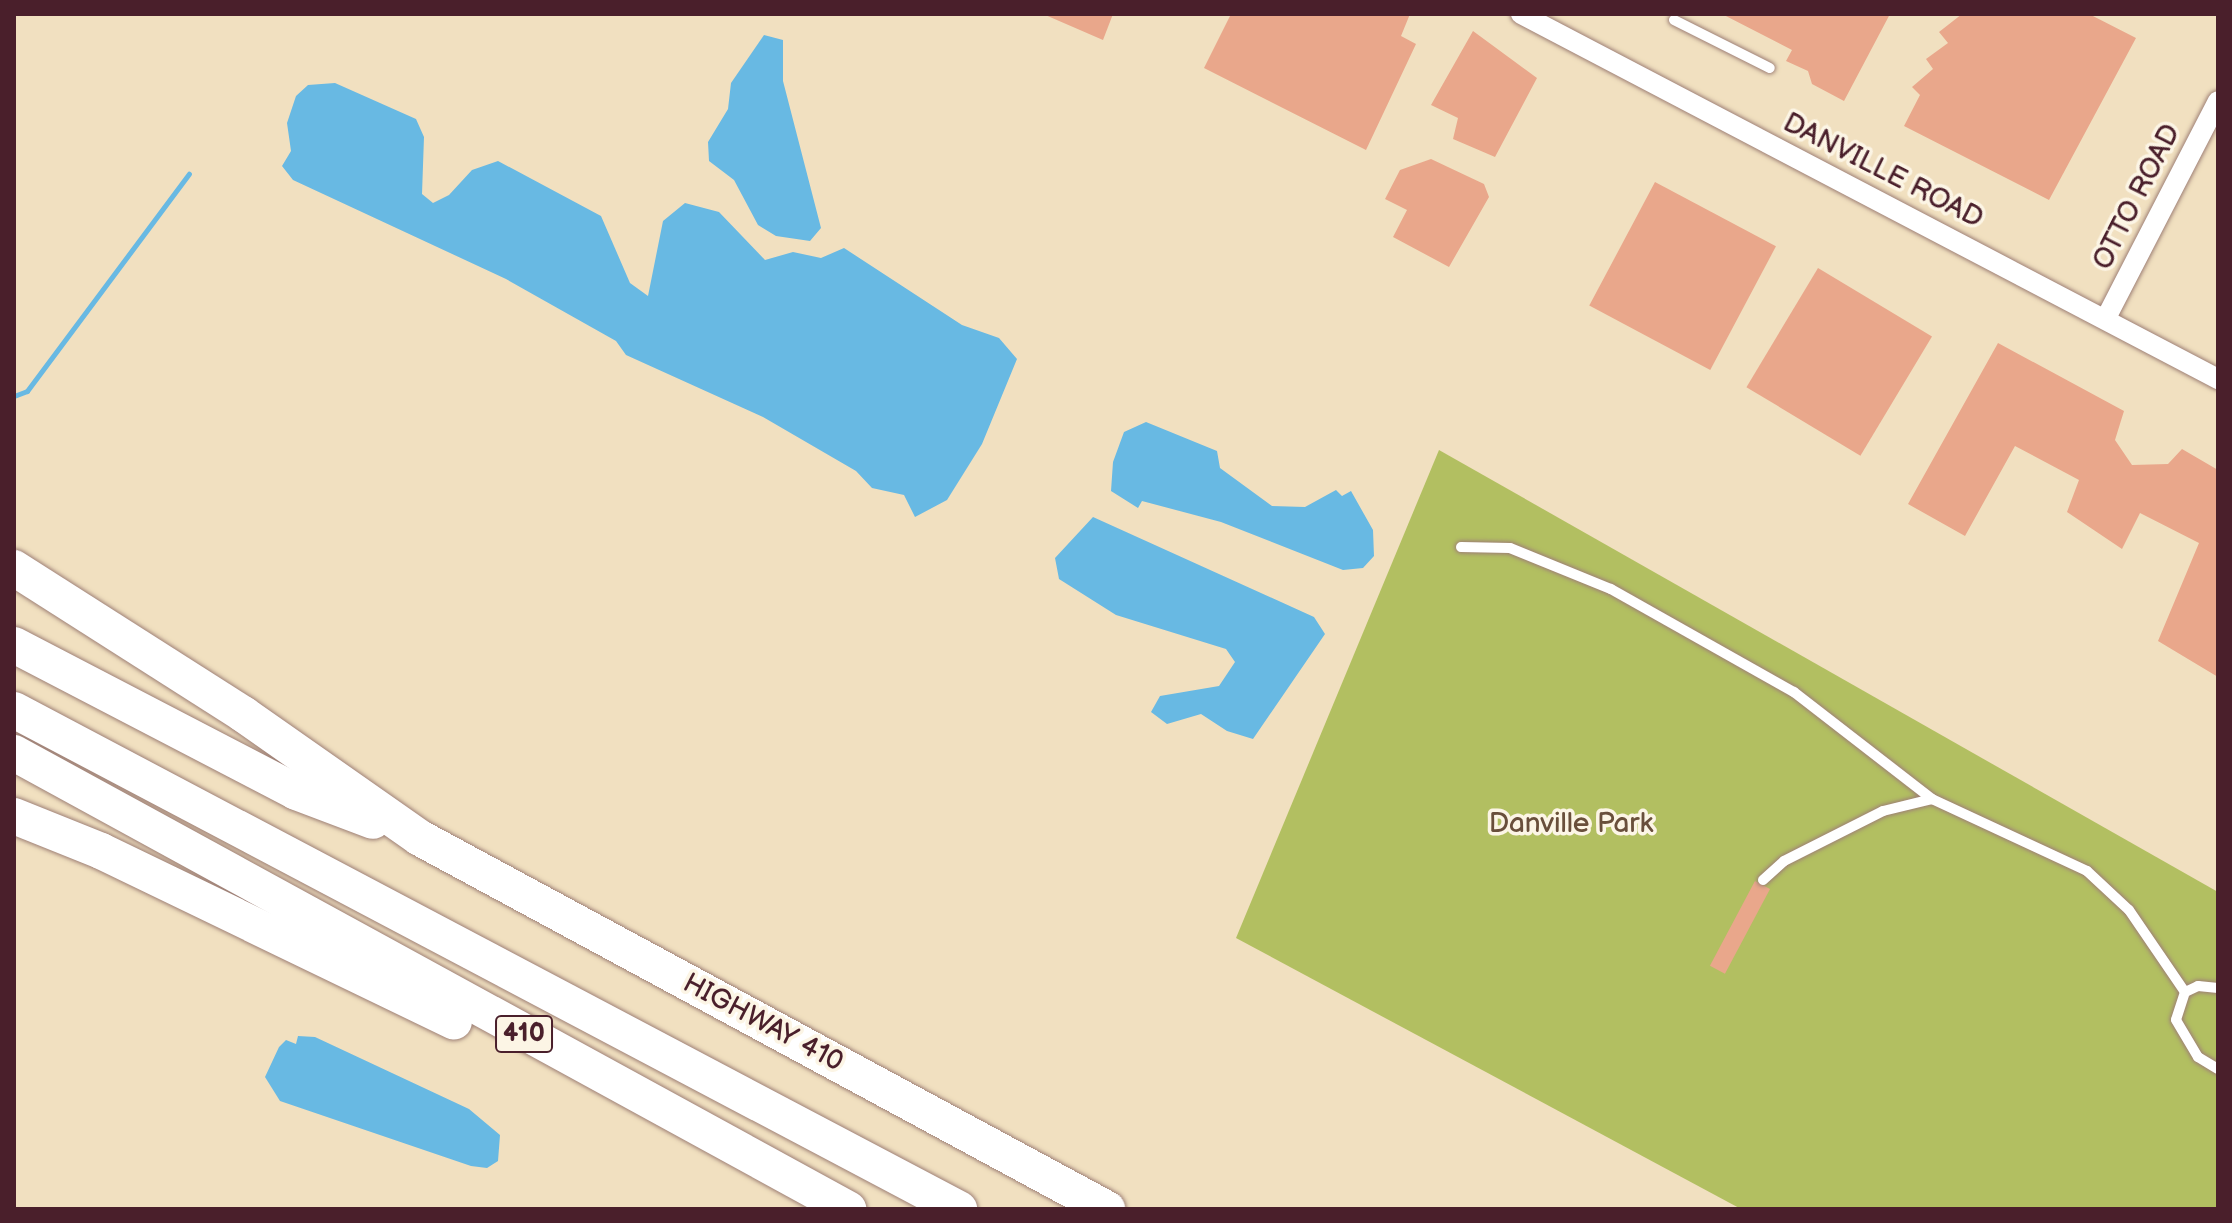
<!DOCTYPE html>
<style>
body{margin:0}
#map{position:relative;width:2232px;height:1223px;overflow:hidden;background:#f1e0c0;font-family:"Balsamiq Sans",sans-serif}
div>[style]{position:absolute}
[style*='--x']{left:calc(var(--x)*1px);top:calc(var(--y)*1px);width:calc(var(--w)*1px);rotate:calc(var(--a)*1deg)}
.green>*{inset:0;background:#b2bf61}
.water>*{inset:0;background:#68b9e3}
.stream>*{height:5px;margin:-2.5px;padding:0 2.5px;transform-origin:2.5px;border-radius:2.5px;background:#68b9e3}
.building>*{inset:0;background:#e9a78b;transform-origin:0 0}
.roads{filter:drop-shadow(0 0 2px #9e8076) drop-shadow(0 0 2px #9e8076)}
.lane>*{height:10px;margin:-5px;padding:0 5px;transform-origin:5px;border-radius:5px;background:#fff}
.street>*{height:20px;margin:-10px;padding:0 10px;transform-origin:10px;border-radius:10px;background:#fff}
.highway>*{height:36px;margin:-18px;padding:0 18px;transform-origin:18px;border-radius:18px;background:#fff}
span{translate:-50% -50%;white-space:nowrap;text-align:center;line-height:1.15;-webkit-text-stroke:7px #fcf5e5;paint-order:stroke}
.shield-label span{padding:2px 6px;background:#fcf5e5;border:2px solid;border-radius:6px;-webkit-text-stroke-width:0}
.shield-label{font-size:26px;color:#4a1f2b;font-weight:700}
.street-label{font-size:28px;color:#4a1f2b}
.park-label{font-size:28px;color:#694f3b}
.frame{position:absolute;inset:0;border:16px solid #4a1f2b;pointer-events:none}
</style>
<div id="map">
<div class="green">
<div style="clip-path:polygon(1439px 450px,2218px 892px,2218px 1209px,1741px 1209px,1236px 938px)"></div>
</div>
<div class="water">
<div style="clip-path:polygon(764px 35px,783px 40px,783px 81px,821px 228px,810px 241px,776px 236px,758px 225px,734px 180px,709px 161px,708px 142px,728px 109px,731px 83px)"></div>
<div style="clip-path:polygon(335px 83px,416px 119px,424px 137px,422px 194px,433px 203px,449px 195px,472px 170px,498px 161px,601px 216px,630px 283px,648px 296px,663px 221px,685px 203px,719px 212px,765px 260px,793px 252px,821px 258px,844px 248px,962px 325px,999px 338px,1017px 359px,982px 444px,947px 500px,915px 517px,904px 495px,872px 488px,856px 471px,763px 417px,626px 355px,616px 341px,506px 279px,293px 180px,282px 166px,291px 151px,287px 123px,296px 96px,308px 85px)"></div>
<div style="clip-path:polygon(1146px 422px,1217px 451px,1220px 468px,1272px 506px,1305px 507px,1336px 490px,1342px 496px,1351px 491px,1373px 530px,1374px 556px,1363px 568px,1343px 570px,1221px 522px,1142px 501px,1138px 508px,1111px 491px,1113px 462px,1124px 432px)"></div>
<div style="clip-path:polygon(1093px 517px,1314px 617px,1325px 634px,1253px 739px,1227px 731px,1201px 714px,1167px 724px,1151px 712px,1160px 696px,1219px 686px,1235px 662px,1226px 649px,1116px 615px,1059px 579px,1055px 558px)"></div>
<div style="clip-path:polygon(298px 1036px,315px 1037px,469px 1109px,500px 1135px,498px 1161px,487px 1168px,471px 1166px,280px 1101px,265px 1077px,279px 1047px,286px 1040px,296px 1044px)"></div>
</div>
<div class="stream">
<div style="--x:14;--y:396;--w:14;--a:-21"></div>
<div style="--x:27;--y:391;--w:271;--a:-53.3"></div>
</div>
<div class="building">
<div style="clip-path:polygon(1043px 14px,1113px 14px,1103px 40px)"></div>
<div style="clip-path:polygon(1231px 14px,1410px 14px,1401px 36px,1416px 44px,1366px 150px,1204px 68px)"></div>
<div style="clip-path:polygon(1722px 14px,1890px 14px,1844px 101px,1812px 84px,1808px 71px,1786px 61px,1792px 50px)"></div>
<div style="clip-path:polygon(1962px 14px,2089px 14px,2136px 38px,2049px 200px,1904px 126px,1920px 95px,1912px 87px,1933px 69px,1926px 59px,1948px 43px,1939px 32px)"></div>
<div style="clip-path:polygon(1473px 31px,1537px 78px,1495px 157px,1453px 139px,1458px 118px,1431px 105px)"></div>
<div style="clip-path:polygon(1431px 159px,1484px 184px,1489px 197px,1449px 267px,1393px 237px,1407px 210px,1385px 199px,1400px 170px)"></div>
<div style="left:1655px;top:182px;width:137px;height:140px;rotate:28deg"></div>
<div style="left:1818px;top:268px;width:133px;height:139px;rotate:31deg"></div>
<div style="clip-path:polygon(1998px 343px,2124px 411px,2115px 440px,2132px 465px,2168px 464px,2182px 449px,2218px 470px,2218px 677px,2158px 641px,2199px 543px,2140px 513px,2122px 549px,2067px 512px,2079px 480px,2015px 446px,1965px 536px,1908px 504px)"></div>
<div style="left:1755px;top:881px;width:17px;height:96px;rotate:28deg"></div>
</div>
<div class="roads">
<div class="lane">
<div style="--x:1674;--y:20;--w:107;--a:26.6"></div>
<div style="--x:1461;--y:547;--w:49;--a:1.2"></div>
<div style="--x:1510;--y:548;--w:109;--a:22.1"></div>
<div style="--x:1611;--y:589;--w:210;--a:29.4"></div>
<div style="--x:1794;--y:692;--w:175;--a:37.8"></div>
<div style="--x:1932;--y:799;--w:171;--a:24.9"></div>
<div style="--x:2087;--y:871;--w:57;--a:42.9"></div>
<div style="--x:2129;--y:910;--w:99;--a:55.7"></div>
<div style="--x:1763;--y:880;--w:28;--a:-42"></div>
<div style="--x:1784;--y:861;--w:111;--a:-26.8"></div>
<div style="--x:1883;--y:811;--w:50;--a:-13.8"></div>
<div style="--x:2218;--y:988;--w:20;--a:-174"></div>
<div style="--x:2198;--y:986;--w:14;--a:155"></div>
<div style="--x:2185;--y:992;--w:29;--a:108"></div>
<div style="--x:2176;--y:1020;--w:43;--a:59.3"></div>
<div style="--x:2198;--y:1057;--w:23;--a:31"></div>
</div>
<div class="street">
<div style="--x:1521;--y:14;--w:787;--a:27.64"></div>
<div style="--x:2106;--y:318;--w:244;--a:-62.7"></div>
</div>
<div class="highway">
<div style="--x:14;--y:568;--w:272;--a:32.5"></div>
<div style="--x:243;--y:714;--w:216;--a:35"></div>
<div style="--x:420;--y:838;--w:781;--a:28.37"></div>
<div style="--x:14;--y:645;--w:318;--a:27.5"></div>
<div style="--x:296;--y:792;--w:82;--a:20.6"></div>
<div style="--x:14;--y:710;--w:1069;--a:27.84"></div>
<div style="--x:14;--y:753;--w:951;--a:28.67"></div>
<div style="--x:14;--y:816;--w:94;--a:21.9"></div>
<div style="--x:101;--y:851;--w:392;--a:25.8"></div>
</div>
</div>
<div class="shield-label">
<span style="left:524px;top:1034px">410</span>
</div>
<div class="street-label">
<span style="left:1883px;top:171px;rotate:27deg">DANVILLE ROAD</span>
<span style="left:2137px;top:197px;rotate:-63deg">OTTO ROAD</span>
<span style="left:763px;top:1023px;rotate:28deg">HIGHWAY 410</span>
</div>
<div class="park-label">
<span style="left:1571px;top:824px">Danville Park</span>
</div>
<div class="frame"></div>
</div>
